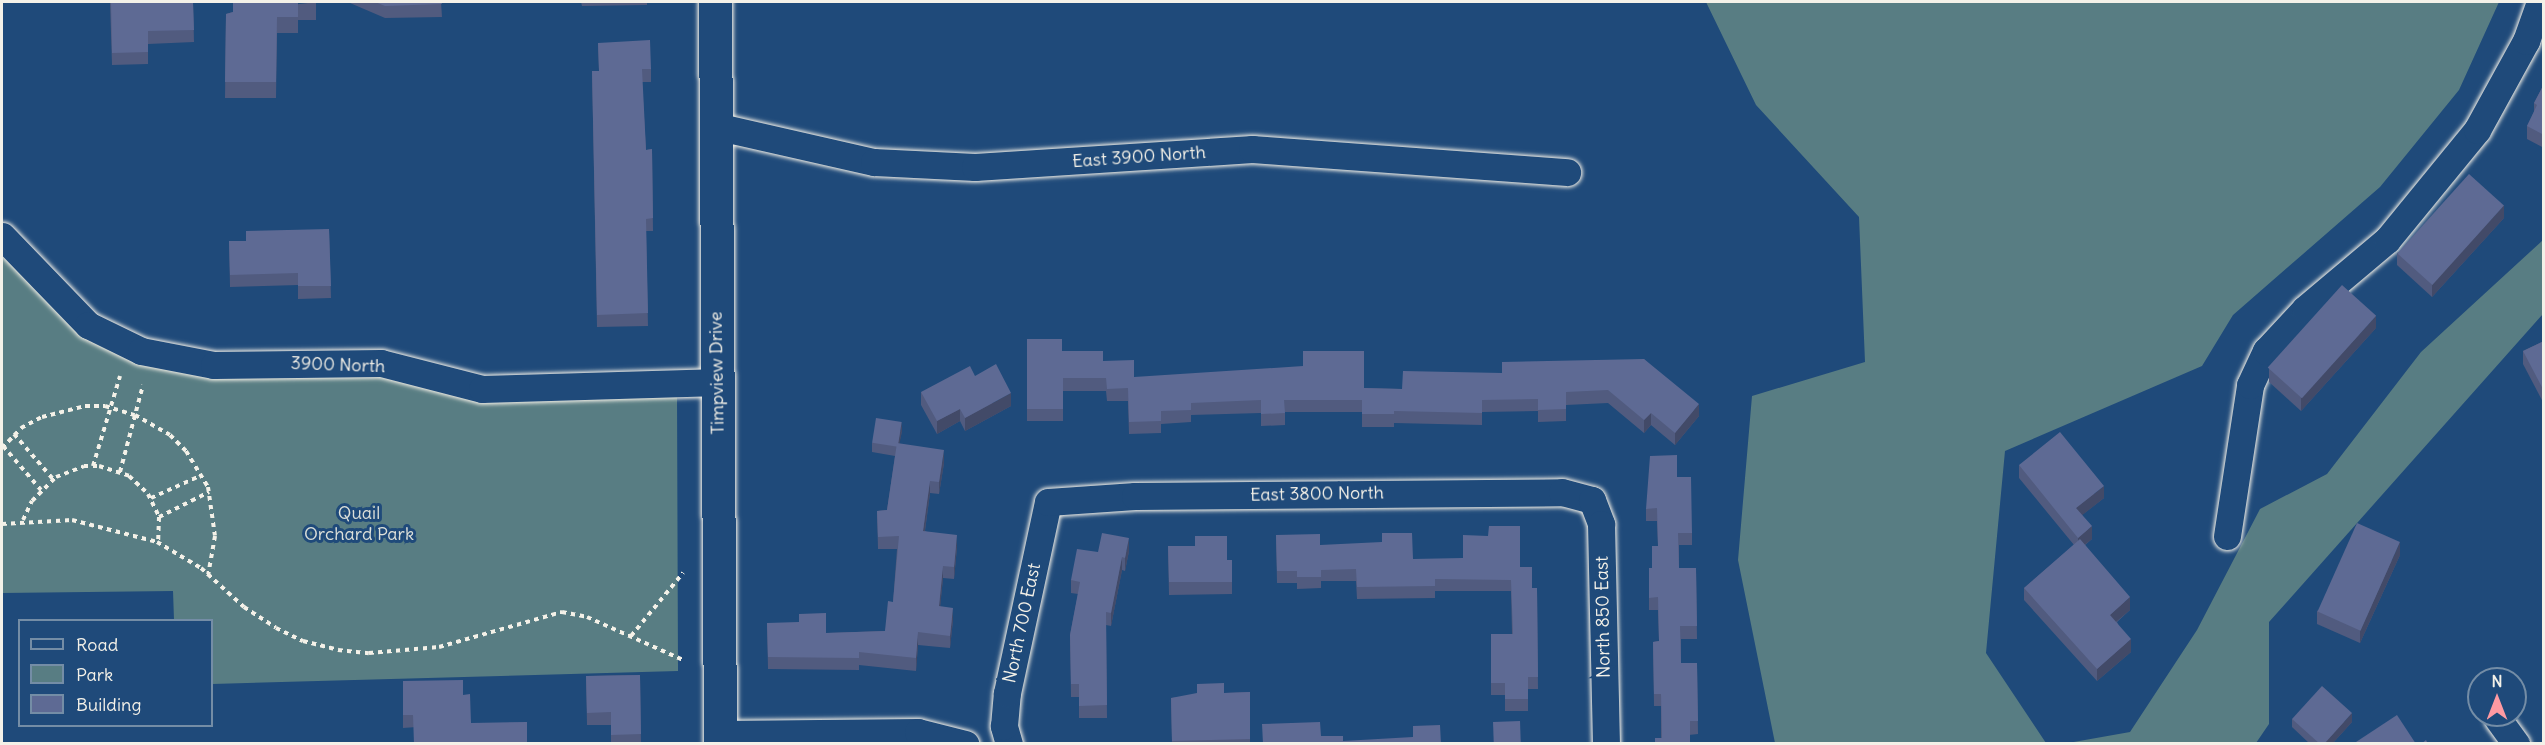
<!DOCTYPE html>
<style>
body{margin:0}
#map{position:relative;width:2545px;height:745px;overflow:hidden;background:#1f4a7a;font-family:Delius,sans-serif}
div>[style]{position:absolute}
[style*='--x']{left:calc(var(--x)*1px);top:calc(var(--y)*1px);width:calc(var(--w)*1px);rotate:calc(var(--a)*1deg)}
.green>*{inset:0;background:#587d83}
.path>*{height:4px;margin-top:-2px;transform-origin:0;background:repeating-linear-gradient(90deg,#f4f1e8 0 4.5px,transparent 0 9px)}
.roads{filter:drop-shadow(0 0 2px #f4f1e8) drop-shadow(0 0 2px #f4f1e8)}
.street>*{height:27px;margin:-13.5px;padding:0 13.5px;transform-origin:13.5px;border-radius:13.5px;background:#1f4a7a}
.secondary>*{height:33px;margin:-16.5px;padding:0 16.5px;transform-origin:16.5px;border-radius:16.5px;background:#1f4a7a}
.wall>*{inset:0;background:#515b7f}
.shaded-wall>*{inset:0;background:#424a68}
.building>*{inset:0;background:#5e6a94;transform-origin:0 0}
span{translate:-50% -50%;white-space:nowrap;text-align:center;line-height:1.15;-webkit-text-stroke:6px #1f4a7a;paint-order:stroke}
.street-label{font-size:18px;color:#f4f1e8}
.park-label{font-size:18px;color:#dde0d9}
.frame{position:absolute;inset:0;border:3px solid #f4f1e8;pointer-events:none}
.legend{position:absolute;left:18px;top:619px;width:195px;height:108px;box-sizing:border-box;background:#1f4a7a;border:2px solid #748da6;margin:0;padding:8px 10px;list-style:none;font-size:18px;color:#f4f1e8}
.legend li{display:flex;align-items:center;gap:12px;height:30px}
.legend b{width:30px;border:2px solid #748da6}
.north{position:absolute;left:2467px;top:667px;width:60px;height:60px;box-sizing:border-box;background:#1f4a7a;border:2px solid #748da6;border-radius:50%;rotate:0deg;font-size:16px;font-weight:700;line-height:24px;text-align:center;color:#f4f1e8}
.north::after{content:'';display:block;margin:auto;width:21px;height:27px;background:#ff9aa2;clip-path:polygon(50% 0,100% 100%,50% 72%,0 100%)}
</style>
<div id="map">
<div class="green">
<div style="clip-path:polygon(1706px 2px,2499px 2px,2459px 90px,2380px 187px,2233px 315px,2202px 366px,2005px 451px,1986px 653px,2046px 743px,1775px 743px,1738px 560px,1752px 396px,1865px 362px,1859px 217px,1756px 105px)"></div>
<div style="clip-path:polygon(2543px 240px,2543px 314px,2269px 622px,2269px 724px,2256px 743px,2068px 743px,2130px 732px,2197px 630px,2260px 509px,2327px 474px,2421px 352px)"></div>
<div style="clip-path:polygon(2px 243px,141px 356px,379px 368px,484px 395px,677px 389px,678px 671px,212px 684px,212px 620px,174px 620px,173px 591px,2px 593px)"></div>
</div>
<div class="path">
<div style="--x:14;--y:434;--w:60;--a:49.1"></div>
<div style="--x:3;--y:446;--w:58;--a:49.2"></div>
<div style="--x:2;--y:448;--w:28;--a:-46"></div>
<div style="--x:21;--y:428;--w:24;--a:-28"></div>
<div style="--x:42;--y:417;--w:44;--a:-14.3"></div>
<div style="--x:85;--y:406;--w:20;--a:0"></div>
<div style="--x:105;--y:406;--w:31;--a:17"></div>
<div style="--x:135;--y:415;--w:40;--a:29.7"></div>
<div style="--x:170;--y:435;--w:23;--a:45"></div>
<div style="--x:186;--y:451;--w:42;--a:58.6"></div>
<div style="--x:208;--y:487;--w:49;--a:81.9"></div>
<div style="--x:215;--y:536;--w:39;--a:100"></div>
<div style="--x:93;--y:466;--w:94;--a:-73.3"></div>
<div style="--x:120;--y:472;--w:90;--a:-75.2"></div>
<div style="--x:151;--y:498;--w:56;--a:-24.3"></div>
<div style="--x:159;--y:517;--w:56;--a:-26.6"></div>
<div style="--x:23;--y:520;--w:21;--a:-65"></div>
<div style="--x:32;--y:501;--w:34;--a:-45"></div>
<div style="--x:56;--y:477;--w:30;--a:-21"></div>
<div style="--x:84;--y:466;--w:15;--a:0"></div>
<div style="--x:99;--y:466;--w:32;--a:18"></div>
<div style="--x:129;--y:476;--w:26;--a:43"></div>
<div style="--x:148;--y:494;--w:25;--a:64"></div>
<div style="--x:159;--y:517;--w:24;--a:92"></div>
<div style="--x:2;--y:524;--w:70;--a:-3.3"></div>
<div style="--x:72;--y:520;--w:88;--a:14.5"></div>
<div style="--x:157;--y:542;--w:51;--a:30.6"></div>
<div style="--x:201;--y:568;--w:58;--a:42.2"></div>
<div style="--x:244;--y:607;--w:38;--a:33"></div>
<div style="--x:276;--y:628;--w:30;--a:26"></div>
<div style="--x:303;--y:641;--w:36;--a:14"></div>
<div style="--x:338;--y:650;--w:31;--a:6"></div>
<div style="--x:369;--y:653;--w:70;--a:-4.9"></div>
<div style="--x:439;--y:647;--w:128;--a:-15.9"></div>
<div style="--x:562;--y:612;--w:25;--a:11"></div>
<div style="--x:587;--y:617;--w:105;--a:24.1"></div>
<div style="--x:631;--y:636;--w:82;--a:-50.5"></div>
</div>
<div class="roads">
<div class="street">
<div style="--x:715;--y:126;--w:163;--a:12.8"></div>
<div style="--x:874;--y:162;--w:101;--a:2.8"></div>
<div style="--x:975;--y:167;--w:278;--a:-3.7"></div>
<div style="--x:1252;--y:149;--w:316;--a:4.2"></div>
<div style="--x:2;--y:236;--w:124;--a:46"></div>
<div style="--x:88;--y:325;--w:59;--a:26.1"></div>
<div style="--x:141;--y:351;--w:74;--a:10.9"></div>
<div style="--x:214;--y:365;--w:167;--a:-0.7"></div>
<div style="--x:381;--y:363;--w:104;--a:14.4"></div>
<div style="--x:482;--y:389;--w:235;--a:-1.7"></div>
<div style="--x:2227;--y:536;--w:153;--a:-81.3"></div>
<div style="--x:2250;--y:385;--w:38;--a:-65"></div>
<div style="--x:2266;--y:351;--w:57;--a:-47.1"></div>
<div style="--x:2305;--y:309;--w:107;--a:-40.1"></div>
<div style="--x:2387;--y:240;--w:142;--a:-50.7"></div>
<div style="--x:2477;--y:130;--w:102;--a:-61.2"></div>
<div style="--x:2526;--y:41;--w:41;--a:-70.3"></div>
<div style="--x:2498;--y:719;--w:31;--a:54"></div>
<div style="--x:720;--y:734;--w:198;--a:-0.6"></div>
<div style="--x:918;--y:732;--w:49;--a:14.3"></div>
<div style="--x:1009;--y:744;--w:19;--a:-106"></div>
<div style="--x:1004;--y:726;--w:33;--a:-85"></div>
<div style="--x:1007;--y:693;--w:195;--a:-77.9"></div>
<div style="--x:1048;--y:502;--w:87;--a:-3.9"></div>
<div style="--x:1135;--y:496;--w:427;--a:-0.5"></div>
<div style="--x:1562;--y:492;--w:31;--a:15"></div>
<div style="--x:1592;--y:500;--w:26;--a:69"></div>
<div style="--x:1601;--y:524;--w:220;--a:88.7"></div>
</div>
<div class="secondary">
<div style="--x:715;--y:2;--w:742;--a:89.61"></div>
</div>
</div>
<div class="wall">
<div style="clip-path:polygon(110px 2px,193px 2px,194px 42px,148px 44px,148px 64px,112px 65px)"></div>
<div style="clip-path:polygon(316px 2px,316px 20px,298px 20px,298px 33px,277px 33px,276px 98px,225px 98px,226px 14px,233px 12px)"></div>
<div style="clip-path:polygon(350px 2px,441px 2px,442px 17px,385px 18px,350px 3px)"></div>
<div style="clip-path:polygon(581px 2px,647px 2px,647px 5px,582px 6px)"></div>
<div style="clip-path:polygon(598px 43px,651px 69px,651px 82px,642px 82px,646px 150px,652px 149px,653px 231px,646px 231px,648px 326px,597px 327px,592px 71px,599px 71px)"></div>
<div style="clip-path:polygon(2544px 84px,2544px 148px,2527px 139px,2527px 126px,2534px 112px,2534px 103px)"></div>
<div style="clip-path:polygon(2504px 218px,2432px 297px,2397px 265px,2397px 253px)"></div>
<div style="clip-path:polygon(329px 229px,331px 298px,298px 299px,298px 285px,230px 287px,229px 241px,246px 241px)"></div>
<div style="clip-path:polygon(2376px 328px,2301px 411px,2269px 382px,2269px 369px)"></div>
<div style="clip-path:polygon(1027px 339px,1062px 351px,1103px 361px,1134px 377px,1364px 388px,1402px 389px,1502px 373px,1644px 359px,1699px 416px,1675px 445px,1651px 425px,1644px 433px,1608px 403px,1566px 405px,1566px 421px,1538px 422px,1538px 411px,1482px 412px,1482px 425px,1394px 423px,1394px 427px,1362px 427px,1362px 412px,1285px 412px,1285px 425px,1261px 426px,1261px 413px,1191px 415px,1191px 422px,1161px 424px,1161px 433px,1129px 434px,1128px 401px,1107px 401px,1106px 391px,1063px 391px,1063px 421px,1027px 421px)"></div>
<div style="clip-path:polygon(2544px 341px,2544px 404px,2523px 364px,2523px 351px)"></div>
<div style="clip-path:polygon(921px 392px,1011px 406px,965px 431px,960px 421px,937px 434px,921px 405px)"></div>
<div style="clip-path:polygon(902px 431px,899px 444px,944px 463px,939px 494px,930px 493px,925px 531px,957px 547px,954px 579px,943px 578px,940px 607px,953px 620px,950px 648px,918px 645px,916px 671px,859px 665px,859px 670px,768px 669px,767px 623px,826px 633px,885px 631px,893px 602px,897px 549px,878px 549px,877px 511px,887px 510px,895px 456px,872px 452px,872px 443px)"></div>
<div style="clip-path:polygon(2019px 465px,2104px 498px,2082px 515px,2092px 539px,2085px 545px,2130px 610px,2117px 622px,2131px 652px,2097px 681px,2024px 600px,2024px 588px,2074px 545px,2019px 478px)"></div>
<div style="clip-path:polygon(1677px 477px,1692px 533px,1692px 545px,1679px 545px,1679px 568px,1696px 568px,1697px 639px,1681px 639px,1681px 663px,1697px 663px,1698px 734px,1661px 738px,1661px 706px,1654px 706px,1653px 642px,1659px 641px,1658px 610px,1649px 610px,1649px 568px,1652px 568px,1658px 546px,1657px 521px,1646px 521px,1646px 509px)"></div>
<div style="clip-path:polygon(1276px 535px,1320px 545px,1413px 559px,1520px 567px,1532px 588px,1537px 588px,1538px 689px,1528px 689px,1528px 711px,1505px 711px,1505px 695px,1491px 695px,1491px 634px,1512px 634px,1511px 591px,1435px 591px,1435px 598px,1357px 599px,1356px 581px,1321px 581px,1321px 588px,1297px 589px,1297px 583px,1277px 583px)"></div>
<div style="clip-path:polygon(1168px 546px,1227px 560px,1232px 560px,1232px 594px,1169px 595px)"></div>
<div style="clip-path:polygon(1129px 551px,1125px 571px,1122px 570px,1111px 626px,1106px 625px,1107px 718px,1079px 718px,1079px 697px,1071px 697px,1070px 635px,1078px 594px,1071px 593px,1071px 580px,1098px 552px)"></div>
<div style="clip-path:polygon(2400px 555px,2360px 643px,2317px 624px,2317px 611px)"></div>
<div style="clip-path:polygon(640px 675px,641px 744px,611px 744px,611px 725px,587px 725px,586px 676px)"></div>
<div style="clip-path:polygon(403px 681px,463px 695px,471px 723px,403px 728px)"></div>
<div style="clip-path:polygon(1250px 692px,1250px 744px,1172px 744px,1171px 698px,1224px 693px)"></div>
<div style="clip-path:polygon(2292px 719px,2352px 722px,2332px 744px,2310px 744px,2292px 727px)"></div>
</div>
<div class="shaded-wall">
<div style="clip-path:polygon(2504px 205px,2504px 218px,2432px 297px,2432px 284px)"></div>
<div style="clip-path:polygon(2376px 316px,2376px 328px,2301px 411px,2301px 398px)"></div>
<div style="clip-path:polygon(1011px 393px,1011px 406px,965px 431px,965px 418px)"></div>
<div style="clip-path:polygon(1699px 404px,1699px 416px,1675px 445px,1675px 433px)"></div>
<div style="clip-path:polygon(960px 409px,960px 421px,937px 434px,937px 421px)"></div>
<div style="clip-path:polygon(1651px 413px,1651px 425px,1644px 433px,1644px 420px)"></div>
<div style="clip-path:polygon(902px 422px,902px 431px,897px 457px,897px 448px)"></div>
<div style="clip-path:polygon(944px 450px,944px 463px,939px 494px,939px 482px)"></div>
<div style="clip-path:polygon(930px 481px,930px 493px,923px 544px,923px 531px)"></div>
<div style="clip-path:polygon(2104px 486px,2104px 498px,2076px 520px,2076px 508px)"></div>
<div style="clip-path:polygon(2092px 526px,2092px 539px,2078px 550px,2078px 538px)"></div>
<div style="clip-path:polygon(957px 535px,957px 547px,954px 579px,954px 567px)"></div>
<div style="clip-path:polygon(1129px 538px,1129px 551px,1125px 571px,1125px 558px)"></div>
<div style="clip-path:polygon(2400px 542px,2400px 555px,2360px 643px,2360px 631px)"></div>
<div style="clip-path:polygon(1122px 557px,1122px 570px,1111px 626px,1111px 613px)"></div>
<div style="clip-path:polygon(943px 566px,943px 578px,939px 619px,939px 606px)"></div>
<div style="clip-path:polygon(2130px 597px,2130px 610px,2110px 627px,2110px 615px)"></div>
<div style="clip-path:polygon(953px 608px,953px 620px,950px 648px,950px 636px)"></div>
<div style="clip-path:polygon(918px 632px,918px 645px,916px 671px,916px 658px)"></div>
<div style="clip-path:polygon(2131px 639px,2131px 652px,2097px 681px,2097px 669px)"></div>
<div style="clip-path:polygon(2352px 713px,2352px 722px,2332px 744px,2324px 744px)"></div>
</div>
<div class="building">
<div style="clip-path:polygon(111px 2px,193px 2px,194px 30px,148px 31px,148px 52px,112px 53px)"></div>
<div style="clip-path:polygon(233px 2px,316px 2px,316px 3px,298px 3px,298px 17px,277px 17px,276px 82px,225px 82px,226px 14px,233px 12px)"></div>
<div style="clip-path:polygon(375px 2px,441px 2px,442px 4px,385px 6px)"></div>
<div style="clip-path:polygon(650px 40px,651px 69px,642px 69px,646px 150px,652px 149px,653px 218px,646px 219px,648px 313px,597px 315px,592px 71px,599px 71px,598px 43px)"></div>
<div style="clip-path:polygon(2544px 84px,2544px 135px,2527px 126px,2537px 105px,2534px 103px)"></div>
<div style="left:2469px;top:174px;width:47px;height:107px;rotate:42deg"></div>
<div style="clip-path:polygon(329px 229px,331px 286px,298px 286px,298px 273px,230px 275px,229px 241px,246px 241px,246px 231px)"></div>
<div style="left:2342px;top:285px;width:46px;height:111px;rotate:42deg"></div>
<div style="clip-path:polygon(1027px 339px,1062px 339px,1062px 351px,1103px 351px,1103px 361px,1134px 360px,1134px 377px,1303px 366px,1303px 351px,1364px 351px,1364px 388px,1402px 389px,1403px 371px,1502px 373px,1502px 362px,1644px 359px,1699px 404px,1675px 433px,1651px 413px,1644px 420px,1608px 390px,1566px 392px,1566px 409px,1538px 410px,1538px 399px,1482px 400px,1482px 413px,1394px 411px,1394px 414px,1362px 414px,1362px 400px,1284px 400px,1285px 413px,1261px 414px,1261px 400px,1191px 403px,1191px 410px,1161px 411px,1161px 421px,1129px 422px,1128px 388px,1107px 389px,1106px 378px,1063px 378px,1063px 409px,1027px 409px)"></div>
<div style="clip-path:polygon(2544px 341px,2544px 391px,2523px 351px)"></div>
<div style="clip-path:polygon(996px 364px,1011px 393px,965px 418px,960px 409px,937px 421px,921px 392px,970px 366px,975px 376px)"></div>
<div style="left:876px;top:418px;width:26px;height:25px;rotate:9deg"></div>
<div style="clip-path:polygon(2060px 432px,2104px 486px,2076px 508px,2092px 526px,2078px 538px,2019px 465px)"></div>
<div style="clip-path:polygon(897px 443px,944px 450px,939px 482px,930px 481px,923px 531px,957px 535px,954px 567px,943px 566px,939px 606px,953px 608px,950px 636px,918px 632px,916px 658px,859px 652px,859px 658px,768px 657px,767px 623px,799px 622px,799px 614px,826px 613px,826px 633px,885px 631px,888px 601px,893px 602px,899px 536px,878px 537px,877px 511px,887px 510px)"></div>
<div style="clip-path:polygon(1677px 455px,1677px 477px,1691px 477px,1692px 533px,1678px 533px,1679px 568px,1696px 568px,1697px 626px,1680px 626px,1681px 663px,1697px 663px,1698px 721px,1690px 721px,1690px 744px,1655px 744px,1655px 738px,1662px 738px,1661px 694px,1654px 694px,1653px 642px,1659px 641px,1658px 597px,1649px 598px,1649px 568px,1652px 568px,1652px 546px,1658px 546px,1657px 508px,1646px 509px,1650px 456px)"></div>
<div style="left:2357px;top:523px;width:47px;height:97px;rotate:24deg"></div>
<div style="clip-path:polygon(1489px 526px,1520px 526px,1520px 567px,1532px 567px,1532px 588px,1537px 588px,1538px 677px,1528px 677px,1528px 699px,1505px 699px,1505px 683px,1491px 683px,1491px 634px,1513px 634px,1511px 580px,1435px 579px,1435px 586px,1357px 587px,1356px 569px,1321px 570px,1321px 577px,1297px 577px,1297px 571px,1277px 571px,1276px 535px,1320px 534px,1320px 545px,1382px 542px,1382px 533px,1412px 533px,1413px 559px,1463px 558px,1463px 535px,1488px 536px)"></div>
<div style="clip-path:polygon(1102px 533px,1129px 538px,1125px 558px,1122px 557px,1111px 613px,1106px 612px,1107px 705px,1079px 706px,1079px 684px,1071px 684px,1070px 635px,1080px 582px,1071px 580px,1077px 549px,1098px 552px)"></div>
<div style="clip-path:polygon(1195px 536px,1227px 536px,1227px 560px,1232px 560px,1232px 582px,1169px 582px,1168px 546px,1195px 546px)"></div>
<div style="clip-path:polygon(2080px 539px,2130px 597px,2110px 615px,2131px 639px,2097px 669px,2024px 588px)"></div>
<div style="clip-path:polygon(640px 675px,641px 734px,611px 735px,611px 712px,587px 713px,586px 676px)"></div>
<div style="clip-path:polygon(463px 680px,463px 695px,470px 694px,471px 723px,527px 722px,527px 744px,414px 744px,413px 715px,403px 715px,403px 681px)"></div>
<div style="clip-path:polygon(1224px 683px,1224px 693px,1250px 692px,1250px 739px,1172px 741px,1171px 698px,1197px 693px,1197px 684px)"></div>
<div style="clip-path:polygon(2322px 686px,2352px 713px,2324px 744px,2320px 744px,2292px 719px)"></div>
<div style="clip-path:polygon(2397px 715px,2416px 744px,2356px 744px,2356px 742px)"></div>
<div style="left:1520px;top:721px;width:23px;height:27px;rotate:88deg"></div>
<div style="clip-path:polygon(1320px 722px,1321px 736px,1343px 736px,1343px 741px,1413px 737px,1413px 726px,1440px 725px,1441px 744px,1263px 744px,1262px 724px)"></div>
<div style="clip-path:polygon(2426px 740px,2428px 744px,2421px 744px)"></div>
</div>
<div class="street-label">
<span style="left:1139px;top:157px;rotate:-4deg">East 3900 North</span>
<span style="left:338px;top:365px;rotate:2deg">3900 North</span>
<span style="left:717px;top:373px;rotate:-91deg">Timpview Drive</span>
<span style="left:1317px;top:494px;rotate:-1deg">East 3800 North</span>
<span style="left:1603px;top:617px;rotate:-91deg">North 850 East</span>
<span style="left:1022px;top:623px;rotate:-78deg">North 700 East</span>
</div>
<div class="park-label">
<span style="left:359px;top:524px">Quail<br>Orchard Park</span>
</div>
<div class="frame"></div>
<ul class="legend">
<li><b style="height:8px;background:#1f4a7a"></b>Road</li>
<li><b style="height:16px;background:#587d83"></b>Park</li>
<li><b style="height:16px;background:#5e6a94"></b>Building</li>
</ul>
<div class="north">N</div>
</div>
